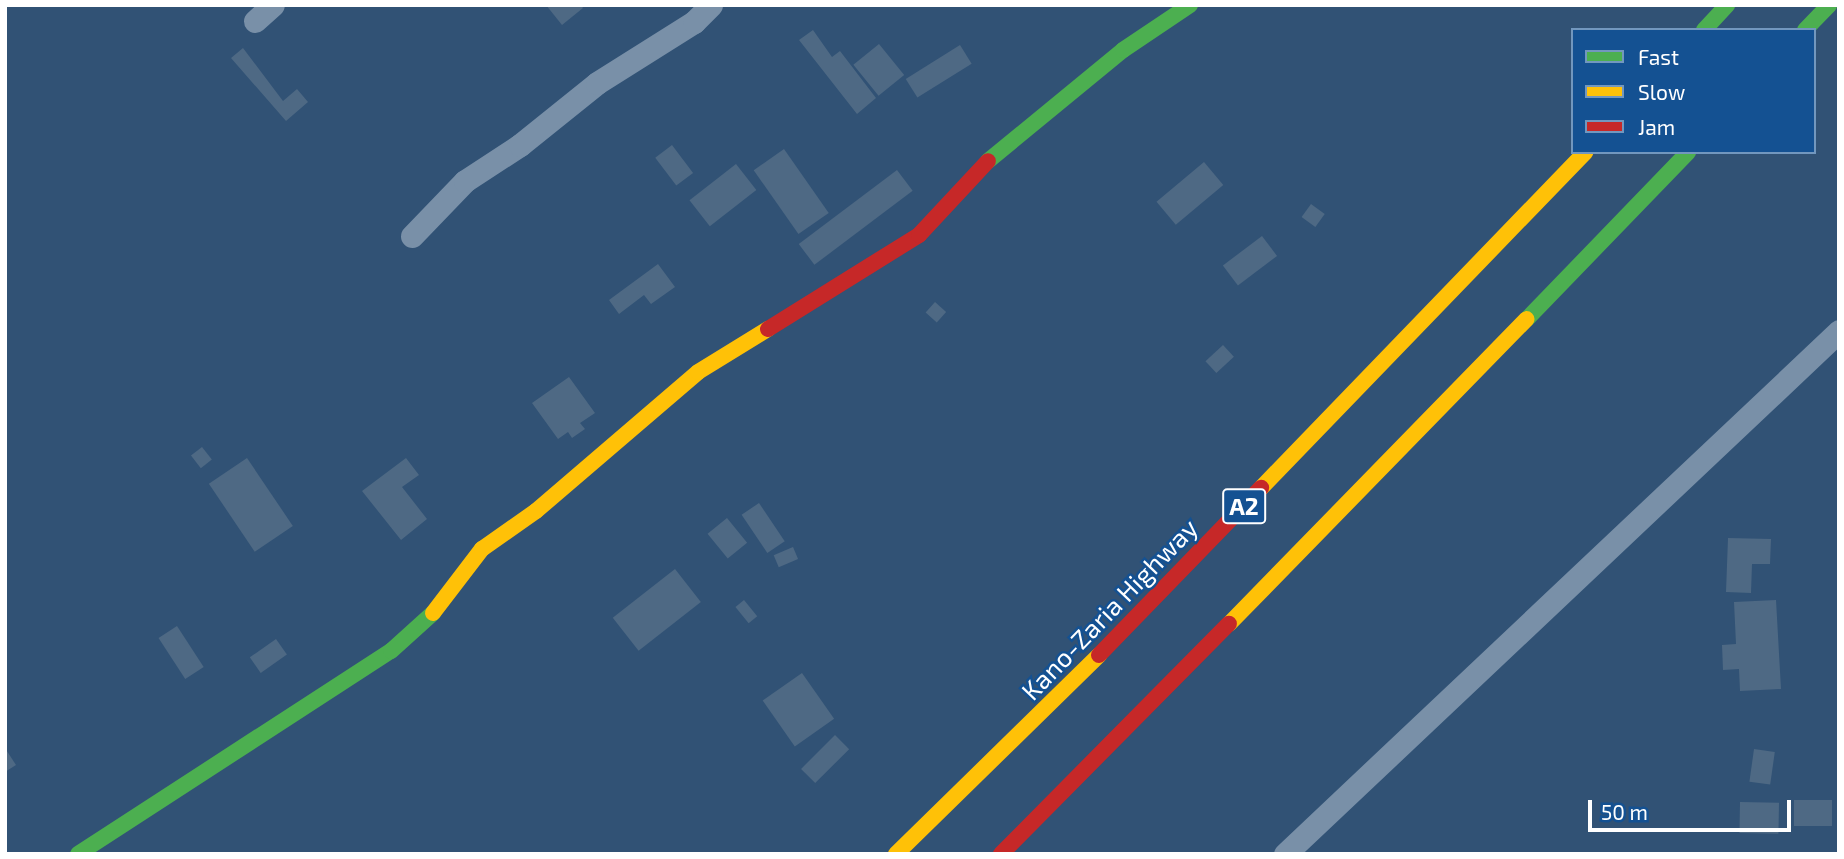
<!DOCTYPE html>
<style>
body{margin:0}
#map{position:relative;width:1844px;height:859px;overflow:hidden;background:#315275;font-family:"Exo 2",sans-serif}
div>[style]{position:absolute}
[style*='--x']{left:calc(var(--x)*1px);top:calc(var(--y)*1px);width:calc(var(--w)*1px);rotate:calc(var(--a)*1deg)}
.building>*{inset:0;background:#4e6984;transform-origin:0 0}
.street>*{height:23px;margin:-11.5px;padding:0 11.5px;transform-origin:11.5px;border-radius:11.5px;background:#7990a8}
.fast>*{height:16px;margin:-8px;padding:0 8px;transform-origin:8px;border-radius:8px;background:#4caf50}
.slow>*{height:16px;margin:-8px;padding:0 8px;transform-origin:8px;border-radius:8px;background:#ffc107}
.jam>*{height:16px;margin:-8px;padding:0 8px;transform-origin:8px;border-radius:8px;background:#c62828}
span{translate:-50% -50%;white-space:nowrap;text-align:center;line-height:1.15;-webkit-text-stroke:5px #145192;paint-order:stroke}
.shield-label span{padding:2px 5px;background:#145192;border:2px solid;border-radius:5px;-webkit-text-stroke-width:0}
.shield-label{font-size:24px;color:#fff;font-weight:700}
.street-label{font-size:26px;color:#fff}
.frame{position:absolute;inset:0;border:7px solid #fff;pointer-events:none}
.legend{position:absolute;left:1571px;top:28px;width:245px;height:126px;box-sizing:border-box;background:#145192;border:2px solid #7297be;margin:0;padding:9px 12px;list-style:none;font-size:21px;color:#fff}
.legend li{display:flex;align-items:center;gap:14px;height:35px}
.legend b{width:35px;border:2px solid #7297be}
.scale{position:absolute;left:1588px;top:800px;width:203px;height:32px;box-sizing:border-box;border:4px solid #fff;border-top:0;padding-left:9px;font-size:21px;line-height:24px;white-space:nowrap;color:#fff;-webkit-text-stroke:5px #145192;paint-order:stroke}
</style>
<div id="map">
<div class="building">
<div style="clip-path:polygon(546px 5px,581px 5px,583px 8px,562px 25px)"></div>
<div style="clip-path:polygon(813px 30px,832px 57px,840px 51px,876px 98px,857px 114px,799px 40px)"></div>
<div style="left:879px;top:44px;width:40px;height:33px;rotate:51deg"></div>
<div style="left:960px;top:45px;width:22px;height:64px;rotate:58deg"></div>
<div style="clip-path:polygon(243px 48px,283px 101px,297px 89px,308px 102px,286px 121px,231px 58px)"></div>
<div style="left:672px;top:145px;width:35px;height:21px;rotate:53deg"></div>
<div style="left:784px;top:149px;width:78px;height:37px;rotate:55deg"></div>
<div style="left:1204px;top:162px;width:30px;height:62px;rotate:50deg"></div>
<div style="left:736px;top:164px;width:33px;height:59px;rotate:52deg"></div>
<div style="left:897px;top:170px;width:26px;height:123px;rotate:53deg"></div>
<div style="left:1311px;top:204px;width:17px;height:16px;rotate:36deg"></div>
<div style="left:1262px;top:236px;width:25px;height:49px;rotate:53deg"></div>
<div style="clip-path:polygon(658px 264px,675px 287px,651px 304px,644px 295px,619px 314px,609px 300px)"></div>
<div style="left:935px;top:302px;width:15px;height:14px;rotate:42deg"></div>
<div style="left:1223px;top:345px;width:16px;height:24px;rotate:47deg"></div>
<div style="clip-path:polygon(569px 377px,595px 413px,580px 423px,585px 429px,572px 438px,568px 432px,558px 439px,532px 403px)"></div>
<div style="left:202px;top:447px;width:16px;height:14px;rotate:52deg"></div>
<div style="left:247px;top:458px;width:82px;height:46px;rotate:56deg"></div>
<div style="clip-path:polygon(406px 458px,419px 475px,402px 487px,427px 519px,401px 540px,362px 491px)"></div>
<div style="left:759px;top:503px;width:46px;height:21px;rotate:56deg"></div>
<div style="left:727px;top:518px;width:32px;height:25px;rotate:51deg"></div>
<div style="clip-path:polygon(1728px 538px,1771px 539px,1770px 564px,1752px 564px,1751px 593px,1726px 592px)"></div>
<div style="left:793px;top:547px;width:13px;height:21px;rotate:67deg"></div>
<div style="left:675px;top:569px;width:42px;height:79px;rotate:52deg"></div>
<div style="left:744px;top:600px;width:21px;height:11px;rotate:51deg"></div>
<div style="clip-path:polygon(1776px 600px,1781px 689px,1740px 691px,1739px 669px,1723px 670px,1722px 645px,1736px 644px,1734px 602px)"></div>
<div style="left:177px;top:626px;width:49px;height:22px;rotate:57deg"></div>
<div style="left:276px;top:639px;width:19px;height:32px;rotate:55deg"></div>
<div style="left:802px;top:673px;width:56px;height:48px;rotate:55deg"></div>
<div style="left:835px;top:735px;width:20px;height:48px;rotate:45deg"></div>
<div style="clip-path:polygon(5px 748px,16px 765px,5px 772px)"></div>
<div style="left:1754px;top:749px;width:21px;height:33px;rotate:8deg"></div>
<div style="left:1832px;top:800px;width:26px;height:38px;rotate:90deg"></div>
<div style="left:1740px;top:802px;width:39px;height:31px;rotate:1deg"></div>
</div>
<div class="street">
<div style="--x:255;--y:21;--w:24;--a:-42"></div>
<div style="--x:412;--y:236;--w:76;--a:-46.1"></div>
<div style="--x:465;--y:181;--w:66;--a:-33.2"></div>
<div style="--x:520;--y:145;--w:99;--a:-38.8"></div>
<div style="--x:597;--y:83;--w:115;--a:-32.2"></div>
<div style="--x:694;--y:22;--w:24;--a:-45"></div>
<div style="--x:1285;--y:854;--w:762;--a:-43.35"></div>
</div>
<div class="fast">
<div style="--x:1704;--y:30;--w:34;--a:-47"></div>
<div style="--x:1805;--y:30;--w:35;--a:-46"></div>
<div style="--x:988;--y:161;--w:175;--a:-39.4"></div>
<div style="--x:1123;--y:50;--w:81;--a:-33.9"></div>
<div style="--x:1527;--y:319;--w:232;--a:-46"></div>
<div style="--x:78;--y:854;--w:373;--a:-33"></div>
<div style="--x:391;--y:651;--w:57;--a:-42.1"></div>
</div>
<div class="slow">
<div style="--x:1261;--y:488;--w:467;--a:-46"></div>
<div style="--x:433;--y:613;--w:81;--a:-52.6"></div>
<div style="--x:482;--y:549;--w:66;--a:-35.1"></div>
<div style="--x:536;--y:511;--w:213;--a:-40.6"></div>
<div style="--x:698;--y:372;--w:82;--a:-31.6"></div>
<div style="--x:1229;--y:624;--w:426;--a:-45.7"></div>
<div style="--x:896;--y:854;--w:284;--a:-44.4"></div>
</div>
<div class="jam">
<div style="--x:768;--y:329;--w:178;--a:-31.9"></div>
<div style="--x:919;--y:235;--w:101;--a:-47"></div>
<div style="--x:1099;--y:655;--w:233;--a:-45.9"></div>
<div style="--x:1001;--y:854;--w:324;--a:-45.3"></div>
</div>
<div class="shield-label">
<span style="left:1244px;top:506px">A2</span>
</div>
<div class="street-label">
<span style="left:1109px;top:609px;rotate:-46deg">Kano-Zaria Highway</span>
</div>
<div class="frame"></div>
<ul class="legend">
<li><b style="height:9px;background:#4caf50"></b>Fast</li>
<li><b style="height:9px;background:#ffc107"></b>Slow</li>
<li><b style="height:9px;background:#c62828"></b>Jam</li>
</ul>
<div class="scale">50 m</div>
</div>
